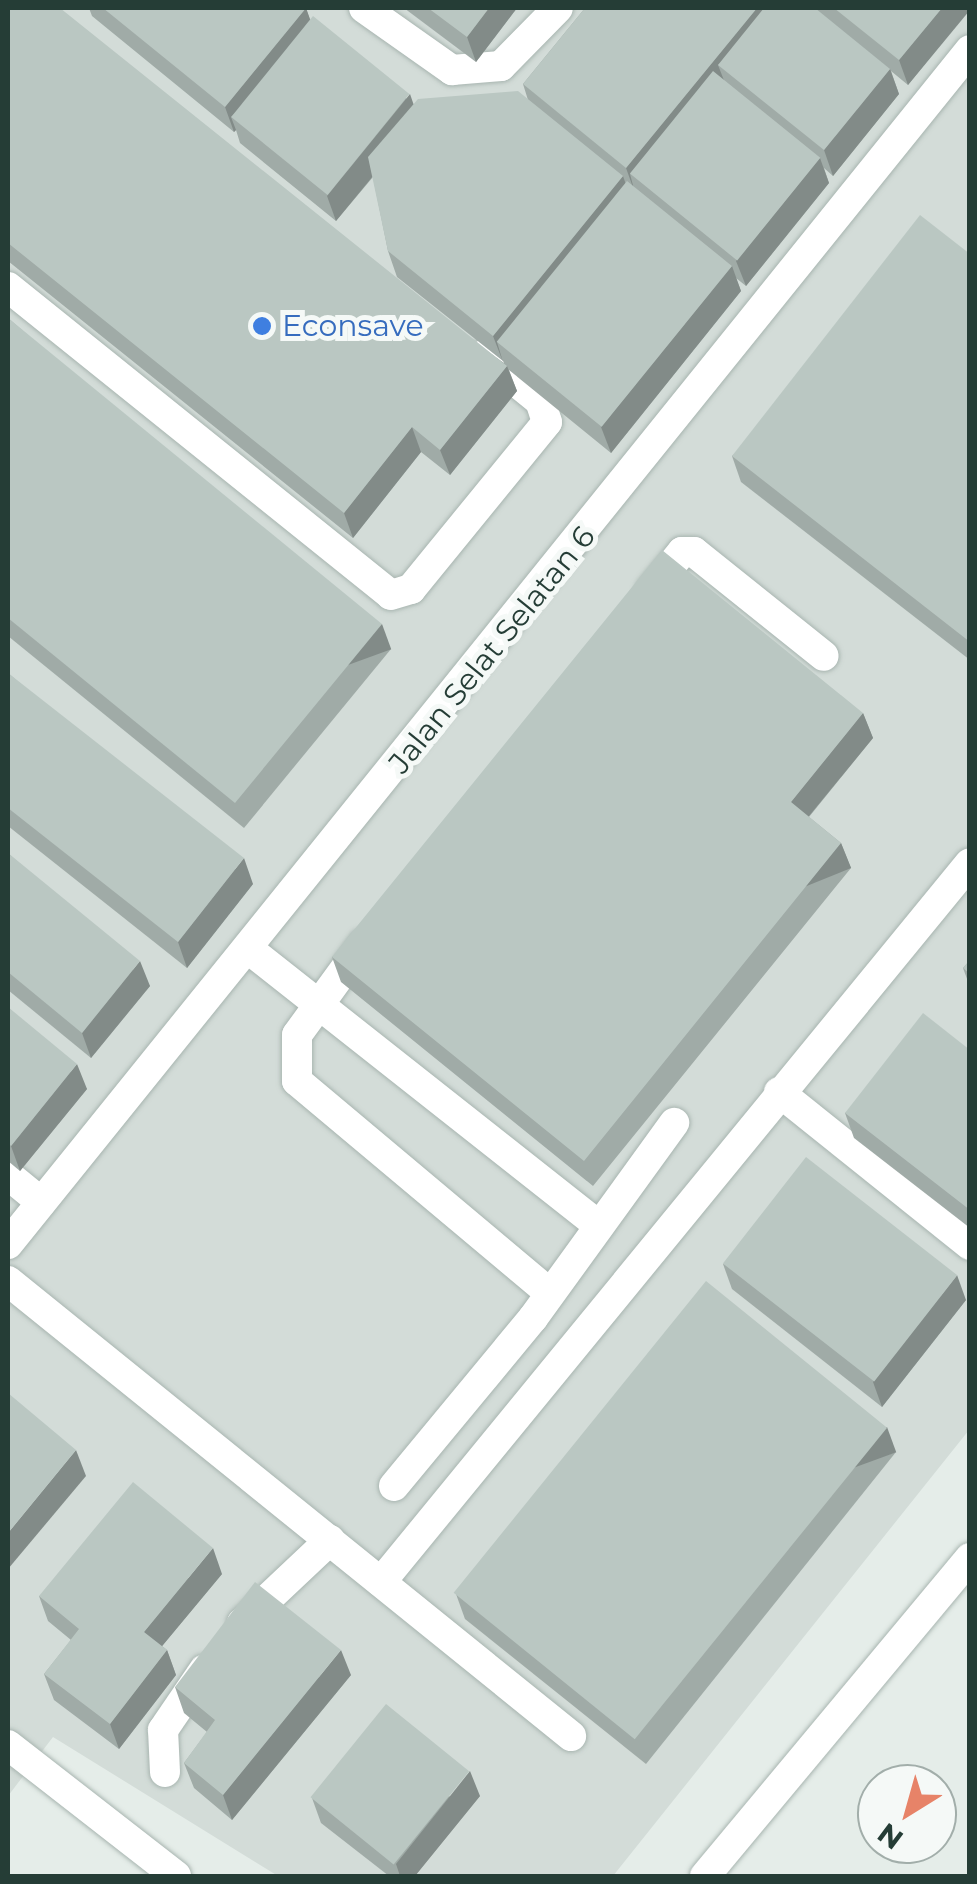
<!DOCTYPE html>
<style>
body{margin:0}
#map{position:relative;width:977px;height:1884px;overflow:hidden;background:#e5ede9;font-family:Montserrat,sans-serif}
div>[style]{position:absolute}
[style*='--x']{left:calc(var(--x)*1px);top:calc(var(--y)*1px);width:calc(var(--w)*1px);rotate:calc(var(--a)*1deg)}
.built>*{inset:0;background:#d3dcd8}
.roads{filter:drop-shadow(0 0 2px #a8b5b0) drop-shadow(0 0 2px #a8b5b0)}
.minor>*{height:30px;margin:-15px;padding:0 15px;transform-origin:15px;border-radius:15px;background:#fff}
.wall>*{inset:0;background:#a0aba7}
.shaded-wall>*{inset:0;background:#828b88;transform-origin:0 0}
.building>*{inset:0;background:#bac7c2;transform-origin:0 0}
.dots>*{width:28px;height:28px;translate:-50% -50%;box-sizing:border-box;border:5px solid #f5f9f7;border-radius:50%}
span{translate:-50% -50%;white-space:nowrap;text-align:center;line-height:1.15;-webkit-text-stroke:10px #f5f9f7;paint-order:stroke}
.shop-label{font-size:30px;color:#366cbe}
.left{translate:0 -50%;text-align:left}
.street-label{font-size:30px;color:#253d36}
.frame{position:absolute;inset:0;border:10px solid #253d36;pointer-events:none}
.north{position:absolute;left:857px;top:1764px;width:100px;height:100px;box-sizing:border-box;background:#f5f9f7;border:2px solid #a2aeaa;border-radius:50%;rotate:217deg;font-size:28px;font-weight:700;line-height:40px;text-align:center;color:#253d36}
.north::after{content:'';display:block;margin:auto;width:35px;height:45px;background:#e78368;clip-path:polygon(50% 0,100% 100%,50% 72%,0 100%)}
</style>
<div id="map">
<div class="built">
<div style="clip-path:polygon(8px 8px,969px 8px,969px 1430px,613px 1876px,278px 1876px,53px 1737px,8px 1796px)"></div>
</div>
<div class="roads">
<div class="minor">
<div style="--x:364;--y:8;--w:108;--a:35.2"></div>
<div style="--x:452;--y:70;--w:49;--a:-4.7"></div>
<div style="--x:501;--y:66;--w:81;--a:-45.5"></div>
<div style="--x:8;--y:287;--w:491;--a:38.8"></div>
<div style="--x:391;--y:595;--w:21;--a:-17"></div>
<div style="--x:411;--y:589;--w:215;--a:-50.8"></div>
<div style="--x:547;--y:422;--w:22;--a:-108"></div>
<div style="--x:540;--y:401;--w:73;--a:-141.1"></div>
<div style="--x:651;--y:590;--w:49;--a:-50.8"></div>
<div style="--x:682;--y:552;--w:12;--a:0"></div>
<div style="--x:694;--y:552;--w:166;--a:38.7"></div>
<div style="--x:363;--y:944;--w:112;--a:126"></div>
<div style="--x:297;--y:1035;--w:46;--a:90"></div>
<div style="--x:297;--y:1081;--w:330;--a:40"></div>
<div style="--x:251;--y:951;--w:439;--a:38.3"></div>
<div style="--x:779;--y:1092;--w:245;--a:38.7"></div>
<div style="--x:8;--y:1175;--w:43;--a:39.3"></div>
<div style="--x:8;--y:1244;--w:1533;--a:-51.14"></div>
<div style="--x:8;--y:1281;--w:724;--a:38.94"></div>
<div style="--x:394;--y:1486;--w:218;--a:-50.4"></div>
<div style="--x:533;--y:1318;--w:241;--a:-54.1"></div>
<div style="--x:381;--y:1582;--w:929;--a:-50.68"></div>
<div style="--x:242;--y:1623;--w:121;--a:-43.3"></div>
<div style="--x:8;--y:1745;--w:213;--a:37.9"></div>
<div style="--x:165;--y:1772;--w:42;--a:-92.7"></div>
<div style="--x:163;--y:1730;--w:73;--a:-55.7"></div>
<div style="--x:705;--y:1876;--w:414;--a:-50.2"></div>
</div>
</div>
<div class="wall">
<div style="clip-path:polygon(8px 8px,504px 363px,503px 361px,397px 277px,388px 251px,373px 177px,336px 221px,240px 143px,236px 130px,234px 132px,92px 16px,89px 8px,306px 8px,310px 20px,413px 104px,528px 100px,523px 84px,585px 8px,970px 8px,908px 85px,891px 71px,899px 94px,833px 176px,824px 168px,829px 183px,746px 286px,736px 278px,741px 291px,611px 453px,509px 370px,517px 391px,450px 475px,421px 452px,353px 538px,8px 261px)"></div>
<div style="clip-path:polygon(404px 8px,517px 8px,476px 62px)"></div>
<div style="clip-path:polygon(970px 254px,970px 660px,741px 482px,732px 456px)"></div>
<div style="clip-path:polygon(8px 318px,391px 649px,244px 828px,8px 636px)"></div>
<div style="clip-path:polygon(8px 673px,253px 884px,187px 968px,8px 826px)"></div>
<div style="clip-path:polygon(863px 713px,873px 738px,809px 817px,841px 843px,851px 868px,593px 1186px,341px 982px,332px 957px)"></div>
<div style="clip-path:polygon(8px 853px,150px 986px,91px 1058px,8px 990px)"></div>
<div style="clip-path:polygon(970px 960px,970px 987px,963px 968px)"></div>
<div style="clip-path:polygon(8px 1007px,87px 1089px,20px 1171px,8px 1161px)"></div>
<div style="clip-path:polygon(970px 1050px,970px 1228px,854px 1138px,845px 1113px)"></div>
<div style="clip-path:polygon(723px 1264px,966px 1300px,882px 1407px,732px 1289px)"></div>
<div style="clip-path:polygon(896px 1452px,646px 1764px,465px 1619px,456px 1594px)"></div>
<div style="clip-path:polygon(222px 1574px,162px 1646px,167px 1650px,176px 1675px,119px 1749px,54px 1700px,44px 1674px,71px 1640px,48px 1621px,39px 1596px)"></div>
<div style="clip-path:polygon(351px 1675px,232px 1820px,194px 1788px,184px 1763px,207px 1732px,184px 1713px,175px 1687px)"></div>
<div style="clip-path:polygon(480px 1796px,415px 1876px,389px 1876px,321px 1823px,312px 1798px)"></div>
</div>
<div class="shaded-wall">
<div style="clip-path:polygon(306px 8px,315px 33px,231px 117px,236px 130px,234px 132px,225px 107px)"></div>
<div style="clip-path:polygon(489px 8px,517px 8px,476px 62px,467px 37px)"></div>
<div style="clip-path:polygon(757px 8px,786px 8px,718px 65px,725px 83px,630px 174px,635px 193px,626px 168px)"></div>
<div style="clip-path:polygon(942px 8px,970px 8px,970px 10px,908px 85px,899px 60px)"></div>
<div style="clip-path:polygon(890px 69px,899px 94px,833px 176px,824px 150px)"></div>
<div style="clip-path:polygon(410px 94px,419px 120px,336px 221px,327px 196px)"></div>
<div style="clip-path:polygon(820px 158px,829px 183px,746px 286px,736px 261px)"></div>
<div style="clip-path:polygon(623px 176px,632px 202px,497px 342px,503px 362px,493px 336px)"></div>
<div style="clip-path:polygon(732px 266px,741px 291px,611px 453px,601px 427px)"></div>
<div style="clip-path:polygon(507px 366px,517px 391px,450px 475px,440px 450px)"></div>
<div style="clip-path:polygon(412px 427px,421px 452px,353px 538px,344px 513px)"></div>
<div style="left:382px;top:624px;width:27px;height:232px;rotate:70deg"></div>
<div style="clip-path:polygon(863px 713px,873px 738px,800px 827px,791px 802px)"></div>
<div style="left:841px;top:843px;width:27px;height:409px;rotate:68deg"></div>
<div style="clip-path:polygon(244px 858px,253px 884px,187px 968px,178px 942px)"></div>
<div style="clip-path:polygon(140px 961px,150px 986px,91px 1058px,82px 1033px)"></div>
<div style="clip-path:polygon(77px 1064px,87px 1089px,20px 1171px,11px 1146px)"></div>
<div style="clip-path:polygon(957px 1275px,966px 1300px,882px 1407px,873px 1382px)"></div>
<div style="left:887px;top:1427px;width:27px;height:400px;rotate:70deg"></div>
<div style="clip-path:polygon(76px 1450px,86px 1476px,8px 1569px,8px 1533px)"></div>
<div style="clip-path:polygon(213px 1548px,222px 1574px,153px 1657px,144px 1632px)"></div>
<div style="clip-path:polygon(167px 1650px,176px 1675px,119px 1749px,110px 1724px)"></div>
<div style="clip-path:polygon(341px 1650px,351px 1675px,232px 1820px,223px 1795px)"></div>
<div style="clip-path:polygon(470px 1771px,480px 1796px,415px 1876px,400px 1876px,396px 1864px)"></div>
</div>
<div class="building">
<div style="clip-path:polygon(8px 8px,60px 8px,507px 366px,440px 450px,412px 427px,344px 513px,8px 243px)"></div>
<div style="clip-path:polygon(103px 8px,306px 8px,225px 107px)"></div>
<div style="clip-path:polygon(428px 8px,489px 8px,467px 37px)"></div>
<div style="clip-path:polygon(585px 8px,757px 8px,626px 168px,523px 84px)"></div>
<div style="clip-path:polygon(764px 8px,815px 8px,890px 69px,824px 150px,718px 65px)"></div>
<div style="clip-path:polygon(834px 8px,942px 8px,899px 60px)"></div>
<div style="left:313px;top:16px;width:124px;height:130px;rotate:39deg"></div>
<div style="left:713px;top:71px;width:138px;height:132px;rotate:39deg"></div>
<div style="clip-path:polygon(518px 91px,623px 176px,493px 336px,388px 251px,368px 157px,418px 99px)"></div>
<div style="left:627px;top:181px;width:135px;height:207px;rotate:39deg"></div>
<div style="clip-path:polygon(920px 215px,970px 254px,970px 642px,732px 456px)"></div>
<div style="clip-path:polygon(8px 318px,382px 624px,235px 803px,8px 618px)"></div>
<div style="clip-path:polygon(662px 550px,863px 713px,791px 802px,841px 843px,584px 1161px,332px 957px)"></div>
<div style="clip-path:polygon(8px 673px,244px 858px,178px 942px,8px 808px)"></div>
<div style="clip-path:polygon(8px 853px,140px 961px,82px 1033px,8px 972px)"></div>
<div style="clip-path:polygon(970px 960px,970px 974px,963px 968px)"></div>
<div style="clip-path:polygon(8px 1007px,77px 1064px,11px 1146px,8px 1143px)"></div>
<div style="clip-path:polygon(923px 1013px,970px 1050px,970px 1210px,845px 1113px)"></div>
<div style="left:806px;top:1157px;width:192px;height:135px;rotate:38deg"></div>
<div style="left:706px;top:1281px;width:233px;height:401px;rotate:39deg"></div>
<div style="clip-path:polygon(8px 1393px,76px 1450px,8px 1533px)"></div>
<div style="clip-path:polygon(133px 1482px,213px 1548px,144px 1632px,167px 1650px,110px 1724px,44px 1674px,79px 1629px,39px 1596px)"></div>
<div style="clip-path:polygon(255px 1582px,341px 1650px,223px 1795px,184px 1763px,215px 1720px,175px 1687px)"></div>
<div style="left:386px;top:1704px;width:107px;height:120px;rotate:39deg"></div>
</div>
<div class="dots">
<div style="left:262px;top:326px;background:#3f7fe0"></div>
</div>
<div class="shop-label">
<span class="left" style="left:282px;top:326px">Econsave</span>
</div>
<div class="street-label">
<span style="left:492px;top:650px;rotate:-51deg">Jalan Selat Selatan 6</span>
</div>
<div class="frame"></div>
<div class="north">N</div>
</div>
